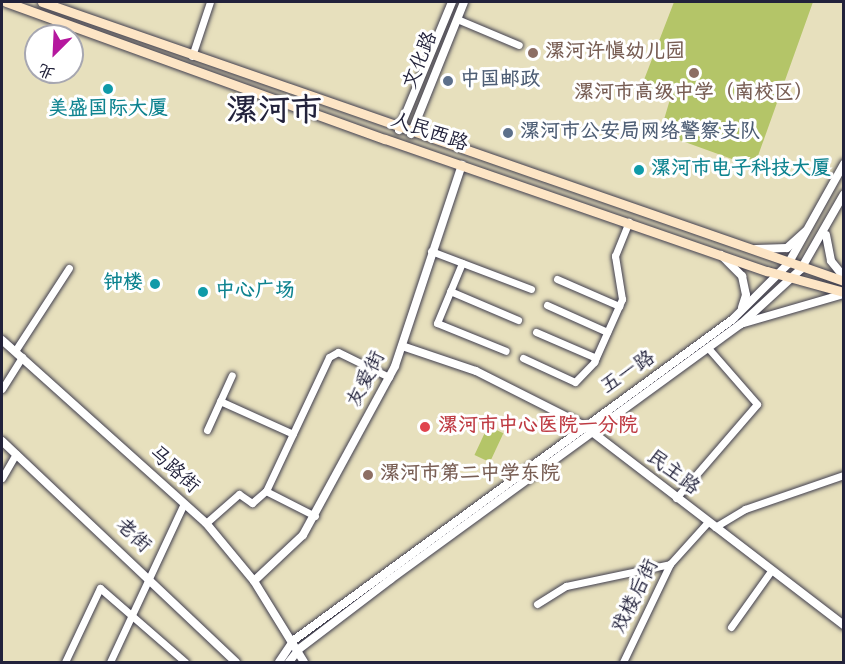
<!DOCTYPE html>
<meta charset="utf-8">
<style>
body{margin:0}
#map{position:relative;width:845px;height:664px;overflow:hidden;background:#e7e0bd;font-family:"Gochi Hand","LXGW WenKai TC",sans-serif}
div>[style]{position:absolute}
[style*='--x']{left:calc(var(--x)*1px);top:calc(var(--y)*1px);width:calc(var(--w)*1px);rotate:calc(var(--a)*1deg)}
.green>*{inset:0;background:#b4c568;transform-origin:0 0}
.roads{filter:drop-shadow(0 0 2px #403e4e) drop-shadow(0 0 2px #403e4e)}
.minor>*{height:7px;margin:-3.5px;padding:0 3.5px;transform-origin:3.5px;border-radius:3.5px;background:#fff}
.tertiary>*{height:8px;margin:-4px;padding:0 4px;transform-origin:4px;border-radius:4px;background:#fff}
.secondary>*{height:9px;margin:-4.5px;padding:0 4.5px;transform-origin:4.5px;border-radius:4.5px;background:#fde5c5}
.dots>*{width:16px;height:16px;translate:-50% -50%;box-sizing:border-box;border:3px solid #fff;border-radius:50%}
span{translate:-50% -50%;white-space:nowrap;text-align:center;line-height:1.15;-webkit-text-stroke:6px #fff;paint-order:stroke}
.education-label{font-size:20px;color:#785e54;font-weight:700}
.left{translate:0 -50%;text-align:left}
.street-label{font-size:20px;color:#22223b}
.service-label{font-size:20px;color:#4e5e75;font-weight:700}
.culture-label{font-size:20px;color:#0d838f;font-weight:700}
.right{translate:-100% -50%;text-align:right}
.health-label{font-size:20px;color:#be3a42;font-weight:700}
.town-label{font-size:32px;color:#22223b;font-weight:700}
.frame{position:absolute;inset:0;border:3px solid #22223b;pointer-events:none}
.north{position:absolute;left:24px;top:24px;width:60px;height:60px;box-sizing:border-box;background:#fff;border:2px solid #a7a7b1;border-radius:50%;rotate:204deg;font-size:16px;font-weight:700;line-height:24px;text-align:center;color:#22223b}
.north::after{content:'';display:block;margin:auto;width:21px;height:27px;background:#b5179e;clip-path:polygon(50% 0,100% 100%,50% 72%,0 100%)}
</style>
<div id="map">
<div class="green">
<div style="clip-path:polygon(674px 2px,813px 2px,754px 167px,660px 133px,671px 96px,642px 85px)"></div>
<div style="left:488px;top:426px;width:17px;height:32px;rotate:25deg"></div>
</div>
<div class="roads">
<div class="minor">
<div style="--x:457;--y:19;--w:67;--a:22.8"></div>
<div style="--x:192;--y:56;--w:57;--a:-71.6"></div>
<div style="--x:431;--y:251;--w:107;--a:20.8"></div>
<div style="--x:462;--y:263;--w:65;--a:112.6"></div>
<div style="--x:437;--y:323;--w:74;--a:22.1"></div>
<div style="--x:557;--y:279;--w:68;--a:23.5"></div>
<div style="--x:450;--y:291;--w:74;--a:23.1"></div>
<div style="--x:547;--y:305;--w:66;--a:24.2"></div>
<div style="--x:536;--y:332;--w:65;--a:23.4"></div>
<div style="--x:15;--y:351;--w:99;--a:-57"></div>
<div style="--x:523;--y:358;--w:57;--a:24.8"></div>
<div style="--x:575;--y:382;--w:28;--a:-46"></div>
<div style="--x:594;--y:362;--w:69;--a:-66"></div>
<div style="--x:622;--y:299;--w:44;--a:-99.2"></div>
<div style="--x:615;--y:256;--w:37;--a:-68"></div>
<div style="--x:2;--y:389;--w:38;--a:-58"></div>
<div style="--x:220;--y:401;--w:80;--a:24.3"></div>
<div style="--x:207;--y:430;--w:60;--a:-65.6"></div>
<div style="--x:2;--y:478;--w:28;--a:-60"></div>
<div style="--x:676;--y:498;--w:124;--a:-49.2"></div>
<div style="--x:757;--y:404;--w:73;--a:-131.1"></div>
<div style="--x:315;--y:516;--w:55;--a:-153"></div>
<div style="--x:266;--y:491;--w:148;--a:-64.8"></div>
<div style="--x:329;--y:357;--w:10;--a:-29"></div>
<div style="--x:338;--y:352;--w:57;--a:26.1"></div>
<div style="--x:206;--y:523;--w:44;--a:-41.3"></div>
<div style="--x:239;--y:494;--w:16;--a:35"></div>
<div style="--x:252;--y:503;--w:18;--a:-41"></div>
<div style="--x:715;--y:527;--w:35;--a:-31"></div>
<div style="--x:745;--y:509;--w:105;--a:-19"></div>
<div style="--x:537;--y:604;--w:34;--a:-32"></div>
<div style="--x:566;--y:586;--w:106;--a:-11.9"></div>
<div style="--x:731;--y:627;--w:69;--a:-54.5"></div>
<div style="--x:65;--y:662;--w:82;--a:-64.7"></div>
<div style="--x:100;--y:588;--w:113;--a:41"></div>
<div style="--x:110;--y:662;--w:175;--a:-65"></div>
<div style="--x:623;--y:662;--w:109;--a:-64.4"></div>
<div style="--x:670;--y:564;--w:57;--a:-47.9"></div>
</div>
<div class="tertiary">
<div style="--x:399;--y:130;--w:139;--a:-67.5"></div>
<div style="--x:411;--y:134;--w:142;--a:-68.1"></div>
<div style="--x:826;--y:235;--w:26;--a:79"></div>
<div style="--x:831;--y:261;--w:21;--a:51"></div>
<div style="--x:756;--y:249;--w:31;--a:-2"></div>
<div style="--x:787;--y:248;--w:25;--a:-42"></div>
<div style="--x:721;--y:255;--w:30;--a:45"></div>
<div style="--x:742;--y:276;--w:19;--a:78"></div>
<div style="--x:746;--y:295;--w:13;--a:108"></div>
<div style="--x:744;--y:323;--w:104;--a:-16.2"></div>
<div style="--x:2;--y:340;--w:274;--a:41.9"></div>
<div style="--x:206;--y:523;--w:75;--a:50.4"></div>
<div style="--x:254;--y:581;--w:95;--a:58.3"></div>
<div style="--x:402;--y:346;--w:78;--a:18.7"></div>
<div style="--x:476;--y:371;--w:120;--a:26.8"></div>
<div style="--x:583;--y:425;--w:329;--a:37.5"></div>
<div style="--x:2;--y:441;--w:322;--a:43.4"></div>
<div style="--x:254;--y:581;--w:67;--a:-43.2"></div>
<div style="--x:303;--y:535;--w:192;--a:-61.4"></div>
<div style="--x:395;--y:366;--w:212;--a:-71.6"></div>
<div style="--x:279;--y:662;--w:27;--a:-56"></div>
<div style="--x:294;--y:640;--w:544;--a:-36.17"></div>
<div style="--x:733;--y:319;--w:78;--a:-45"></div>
<div style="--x:788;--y:264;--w:115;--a:-60.8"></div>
<div style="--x:289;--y:662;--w:16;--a:-52"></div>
<div style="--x:299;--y:649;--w:116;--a:-37.3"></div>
<div style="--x:391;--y:579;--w:433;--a:-36.1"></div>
<div style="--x:741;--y:324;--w:81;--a:-42.5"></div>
<div style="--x:801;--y:269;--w:86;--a:-60.2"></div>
</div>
<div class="secondary">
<div style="--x:6;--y:2;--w:403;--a:19.9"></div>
<div style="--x:385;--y:139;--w:404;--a:19.1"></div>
<div style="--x:767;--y:271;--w:80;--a:15.3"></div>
<div style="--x:42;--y:2;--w:849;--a:19.18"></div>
</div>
</div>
<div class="dots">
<div style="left:533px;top:53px;background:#8d6e63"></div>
<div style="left:694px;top:73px;background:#8d6e63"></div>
<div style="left:448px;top:81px;background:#5c6f8a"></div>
<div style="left:108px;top:89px;background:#0f9aa8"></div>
<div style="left:508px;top:133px;background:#5c6f8a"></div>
<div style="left:639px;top:170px;background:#0f9aa8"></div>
<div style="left:155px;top:284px;background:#0f9aa8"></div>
<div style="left:203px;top:292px;background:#0f9aa8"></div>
<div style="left:425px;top:427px;background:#e0444e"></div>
<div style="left:368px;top:475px;background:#8d6e63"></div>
</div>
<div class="education-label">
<span class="left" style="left:545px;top:53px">漯河许慎幼儿园</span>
<span style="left:694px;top:94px">漯河市高级中学（南校区）</span>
<span class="left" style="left:380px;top:475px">漯河市第二中学东院</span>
</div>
<div class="street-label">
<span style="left:422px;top:61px;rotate:-68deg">文化路</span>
<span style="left:429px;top:134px;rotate:19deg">人民西路</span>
<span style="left:629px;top:374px;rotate:-34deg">五一路</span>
<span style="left:368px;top:380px;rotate:-64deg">友爱街</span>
<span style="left:173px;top:471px;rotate:42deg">马路街</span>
<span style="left:672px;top:474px;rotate:37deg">民主路</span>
<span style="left:132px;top:537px;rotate:43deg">老街</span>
<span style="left:637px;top:597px;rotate:-64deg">戏楼后街</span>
</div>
<div class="service-label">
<span class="left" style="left:460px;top:81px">中国邮政</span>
<span class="left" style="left:520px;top:133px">漯河市公安局网络警察支队</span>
</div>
<div class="culture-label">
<span style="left:108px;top:110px">美盛国际大厦</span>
<span class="left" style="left:651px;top:170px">漯河市电子科技大厦</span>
<span class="right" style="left:143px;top:284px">钟楼</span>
<span class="left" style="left:215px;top:292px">中心广场</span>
</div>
<div class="health-label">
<span class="left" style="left:438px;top:427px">漯河市中心医院一分院</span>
</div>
<div class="town-label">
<span style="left:274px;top:114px">漯河市</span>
</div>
<div class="frame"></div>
<div class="north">北</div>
</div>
